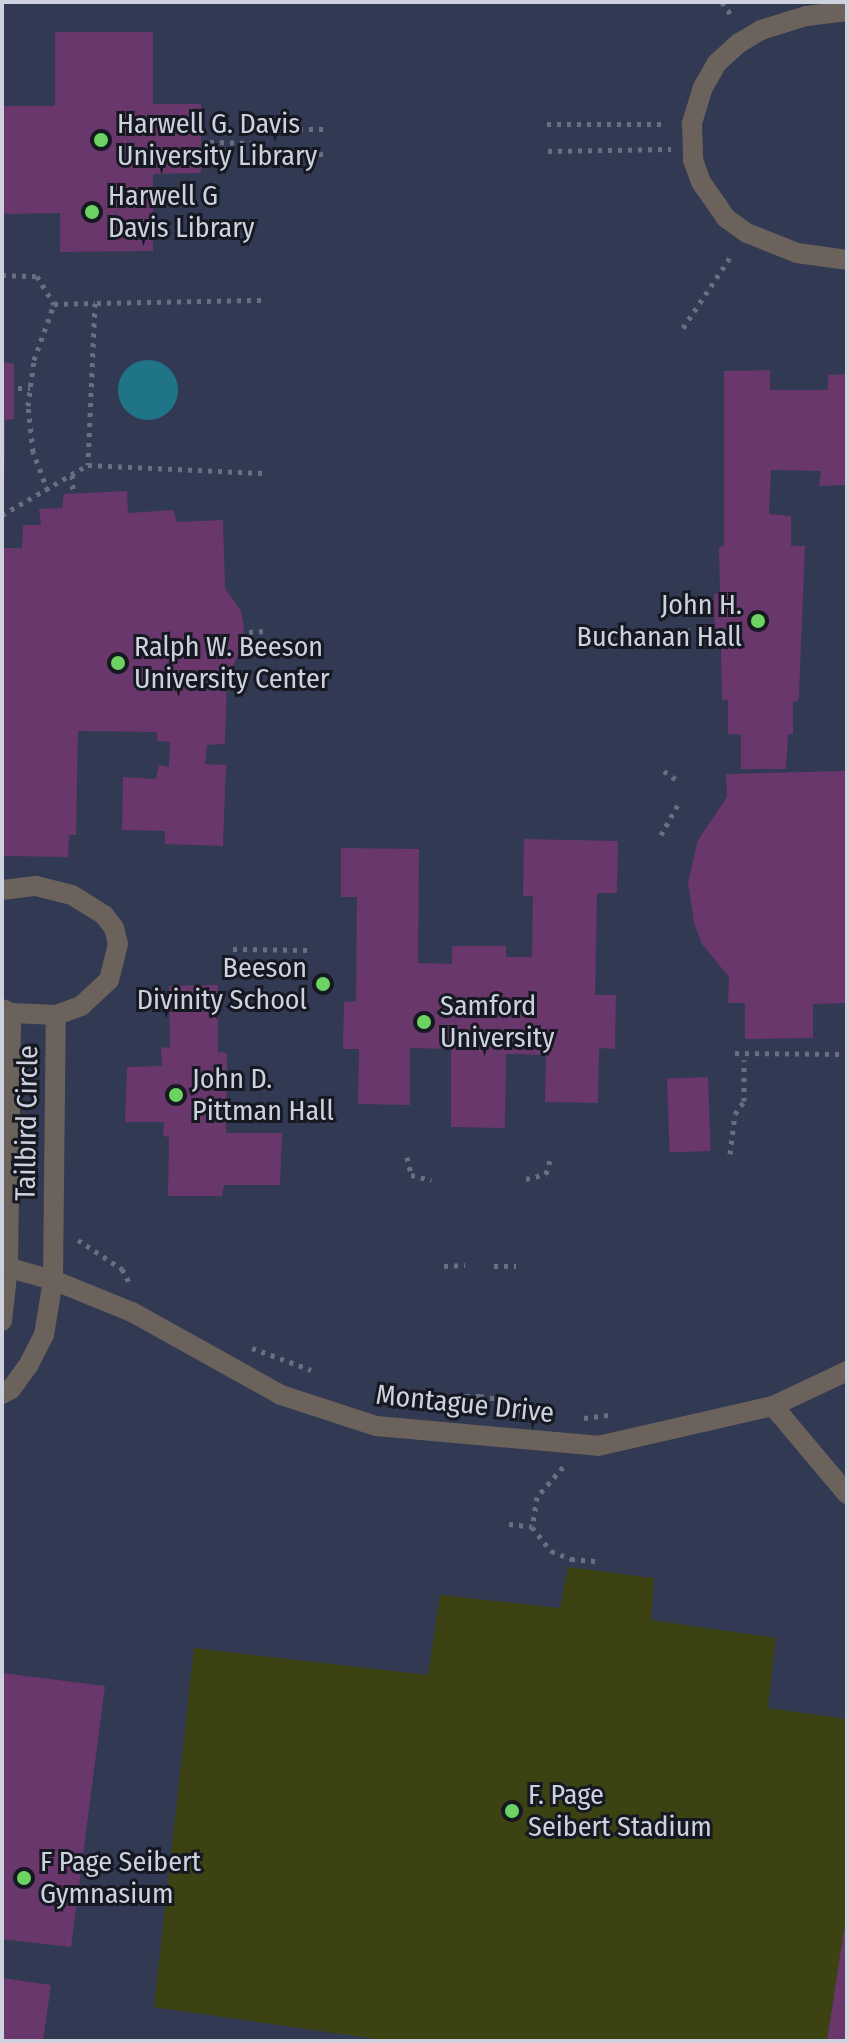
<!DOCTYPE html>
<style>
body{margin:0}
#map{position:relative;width:849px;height:2043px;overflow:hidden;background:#2a3044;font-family:"Fira Sans Condensed",sans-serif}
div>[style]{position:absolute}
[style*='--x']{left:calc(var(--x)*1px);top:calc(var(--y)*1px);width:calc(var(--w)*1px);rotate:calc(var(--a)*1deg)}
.built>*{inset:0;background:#313953;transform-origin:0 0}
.green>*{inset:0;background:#3c4211}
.water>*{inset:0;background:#1f7487}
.round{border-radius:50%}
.building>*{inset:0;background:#69376c;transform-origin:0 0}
.path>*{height:5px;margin-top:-2.5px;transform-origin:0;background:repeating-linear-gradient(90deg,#696f80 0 4px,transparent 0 10px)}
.street>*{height:20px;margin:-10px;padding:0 10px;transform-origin:10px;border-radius:10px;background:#6c625c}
.dots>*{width:22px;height:22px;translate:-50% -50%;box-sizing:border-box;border:4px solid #161922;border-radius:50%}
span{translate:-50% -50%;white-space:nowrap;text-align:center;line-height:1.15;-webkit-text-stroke:6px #161922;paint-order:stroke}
.poi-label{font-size:28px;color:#ced2df}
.left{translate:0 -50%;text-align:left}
.right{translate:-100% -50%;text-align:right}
.street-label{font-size:28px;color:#ced2df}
.frame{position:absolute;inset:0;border:4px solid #ced2df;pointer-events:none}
</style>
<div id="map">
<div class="built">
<div style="left:2px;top:2px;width:845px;height:2039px"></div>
</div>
<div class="green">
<div style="clip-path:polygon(568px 1567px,654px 1578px,651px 1620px,776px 1638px,768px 1708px,847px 1719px,847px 1914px,827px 2041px,389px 2041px,154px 2007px,194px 1648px,428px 1675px,440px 1595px,560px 1608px)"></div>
</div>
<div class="water">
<div class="round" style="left:118px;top:360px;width:60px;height:60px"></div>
</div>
<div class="building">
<div style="clip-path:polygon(55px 32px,153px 32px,153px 104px,201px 104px,201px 173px,153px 174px,153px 251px,60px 252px,60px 213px,2px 214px,2px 106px,55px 106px)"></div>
<div style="clip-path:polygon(2px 362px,14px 364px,14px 419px,5px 420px,5px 491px)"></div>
<div style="clip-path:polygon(770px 370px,770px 390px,828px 390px,828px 375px,847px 374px,847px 485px,819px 486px,821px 471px,771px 470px,769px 514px,791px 516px,791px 546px,805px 546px,799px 694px,798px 701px,793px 702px,793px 734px,788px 734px,786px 769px,741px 769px,741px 735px,728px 734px,728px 700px,722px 700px,721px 648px,715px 648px,714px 594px,720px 593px,719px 547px,724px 546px,724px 371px)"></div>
<div style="clip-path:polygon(127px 491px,128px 513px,173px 510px,177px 522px,223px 520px,225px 588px,241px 611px,244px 627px,242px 647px,227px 678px,225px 744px,207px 745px,205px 764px,226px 765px,223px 846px,165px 844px,165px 831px,122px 830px,123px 777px,156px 779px,159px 765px,169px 767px,170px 742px,157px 741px,157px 732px,78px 731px,76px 835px,69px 835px,68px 857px,2px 856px,2px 548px,22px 548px,23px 525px,41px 525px,39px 509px,62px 508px,64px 494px)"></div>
<div style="clip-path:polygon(847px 771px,847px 1003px,813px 1004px,813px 1038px,745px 1039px,745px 1003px,728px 1003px,729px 977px,702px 944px,694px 923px,688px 882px,698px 840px,727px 797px,726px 774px)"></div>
<div style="clip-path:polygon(524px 839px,618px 841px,617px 893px,597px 893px,595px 995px,616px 995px,615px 1049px,599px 1048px,598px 1103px,545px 1102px,546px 1055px,506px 1054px,505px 1128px,451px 1127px,451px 1049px,410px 1048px,410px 1105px,358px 1104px,359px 1049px,343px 1049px,344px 1002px,356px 1001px,357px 897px,341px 897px,341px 848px,419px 849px,418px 963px,452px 964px,452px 946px,506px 946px,506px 957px,532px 957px,533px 896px,523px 896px)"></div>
<div style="clip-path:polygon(218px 985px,218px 1052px,227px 1053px,226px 1133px,282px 1133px,280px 1185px,224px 1185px,222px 1196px,168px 1196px,169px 1137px,163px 1136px,164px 1122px,125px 1122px,127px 1067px,162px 1066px,161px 1047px,170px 1048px,169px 986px)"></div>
<div style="left:708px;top:1077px;width:74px;height:41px;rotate:88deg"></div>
<div style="clip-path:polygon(2px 1673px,105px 1686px,71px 1947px,2px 1939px)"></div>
<div style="clip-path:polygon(845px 1924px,847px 2041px,827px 2041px)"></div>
<div style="clip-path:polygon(2px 1978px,51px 1985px,43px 2041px,2px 2041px)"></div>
</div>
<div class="path">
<div style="--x:722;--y:2;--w:19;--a:55"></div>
<div style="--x:547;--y:124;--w:120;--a:0"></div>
<div style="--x:259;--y:129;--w:69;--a:0"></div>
<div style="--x:210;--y:142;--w:49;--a:1.2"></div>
<div style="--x:548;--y:151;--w:123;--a:-0.9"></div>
<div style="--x:259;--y:155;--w:69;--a:-0.8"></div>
<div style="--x:2;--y:275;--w:35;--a:2"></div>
<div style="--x:37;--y:276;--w:33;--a:59"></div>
<div style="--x:261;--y:300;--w:166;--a:179"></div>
<div style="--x:95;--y:303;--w:162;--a:92.5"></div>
<div style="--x:88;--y:465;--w:176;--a:2.6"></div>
<div style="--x:683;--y:328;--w:90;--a:-56.3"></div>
<div style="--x:18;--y:388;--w:12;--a:0"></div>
<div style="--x:72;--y:475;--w:16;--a:86"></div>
<div style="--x:48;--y:491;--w:42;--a:-111"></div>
<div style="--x:33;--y:452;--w:46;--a:-96.2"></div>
<div style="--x:28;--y:406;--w:46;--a:-82.6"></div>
<div style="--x:34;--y:360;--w:59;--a:-70.3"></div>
<div style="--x:54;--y:304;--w:41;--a:-1.4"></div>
<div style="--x:2;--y:515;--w:99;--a:-30.2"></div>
<div style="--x:686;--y:631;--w:26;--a:-7"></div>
<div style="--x:249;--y:632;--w:16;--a:-4"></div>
<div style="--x:664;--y:771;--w:16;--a:35"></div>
<div style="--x:661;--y:835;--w:37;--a:-61"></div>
<div style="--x:233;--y:949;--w:78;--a:0.7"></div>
<div style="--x:735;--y:1053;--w:112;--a:0.5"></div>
<div style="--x:730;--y:1154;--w:40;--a:-82.9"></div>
<div style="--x:735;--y:1114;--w:16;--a:-55"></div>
<div style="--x:744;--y:1101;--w:41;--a:-90"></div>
<div style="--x:407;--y:1157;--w:18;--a:77"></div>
<div style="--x:411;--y:1175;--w:21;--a:14"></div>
<div style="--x:526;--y:1179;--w:21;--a:-14"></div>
<div style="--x:546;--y:1174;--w:19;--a:-74"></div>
<div style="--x:78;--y:1240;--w:53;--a:33.4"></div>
<div style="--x:122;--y:1269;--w:17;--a:62"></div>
<div style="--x:444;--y:1266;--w:21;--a:-3"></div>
<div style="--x:494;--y:1266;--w:22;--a:0"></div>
<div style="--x:252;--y:1348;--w:63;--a:20.4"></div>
<div style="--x:448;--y:1406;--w:21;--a:-29"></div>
<div style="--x:466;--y:1396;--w:14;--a:0"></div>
<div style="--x:480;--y:1396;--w:19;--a:9"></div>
<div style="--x:499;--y:1399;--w:29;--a:29"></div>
<div style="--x:584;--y:1418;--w:26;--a:-7"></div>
<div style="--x:563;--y:1467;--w:40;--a:131"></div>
<div style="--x:537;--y:1497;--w:30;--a:99"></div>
<div style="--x:532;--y:1527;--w:31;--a:52"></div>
<div style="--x:551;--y:1551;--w:22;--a:22"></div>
<div style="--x:571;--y:1559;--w:24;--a:5"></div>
<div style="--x:509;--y:1524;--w:23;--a:7"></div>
</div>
<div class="street">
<div style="--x:847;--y:11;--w:41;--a:173"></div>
<div style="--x:806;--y:16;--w:47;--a:162.7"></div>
<div style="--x:761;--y:30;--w:26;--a:149"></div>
<div style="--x:739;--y:43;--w:30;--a:138"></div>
<div style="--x:717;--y:63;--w:28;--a:120"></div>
<div style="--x:703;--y:87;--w:39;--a:107"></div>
<div style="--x:692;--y:124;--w:36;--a:88"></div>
<div style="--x:693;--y:160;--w:23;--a:70"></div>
<div style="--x:701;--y:182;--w:44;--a:55.2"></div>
<div style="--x:726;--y:218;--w:26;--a:36"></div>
<div style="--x:747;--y:233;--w:54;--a:21.8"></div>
<div style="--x:797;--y:253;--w:50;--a:8"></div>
<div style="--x:2;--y:890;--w:34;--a:-7"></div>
<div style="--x:36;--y:886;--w:37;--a:14"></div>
<div style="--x:72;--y:895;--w:38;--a:32"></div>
<div style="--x:104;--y:915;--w:16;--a:52"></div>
<div style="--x:114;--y:928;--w:16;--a:76"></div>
<div style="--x:118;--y:944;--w:37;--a:104"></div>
<div style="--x:109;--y:980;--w:38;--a:137"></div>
<div style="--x:81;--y:1006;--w:27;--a:160"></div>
<div style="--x:56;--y:1015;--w:45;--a:-177.5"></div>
<div style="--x:11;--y:1013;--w:10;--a:-156"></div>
<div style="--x:2;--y:1266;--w:53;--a:15.4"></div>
<div style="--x:53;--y:1280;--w:85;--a:22.1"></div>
<div style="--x:132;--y:1312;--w:171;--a:29.1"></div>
<div style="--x:281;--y:1395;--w:100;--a:18.1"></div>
<div style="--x:376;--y:1426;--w:223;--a:5.1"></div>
<div style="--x:598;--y:1446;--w:180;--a:-12.9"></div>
<div style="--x:773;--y:1406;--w:82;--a:-25.3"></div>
<div style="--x:2;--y:1321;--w:54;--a:-83.7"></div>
<div style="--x:8;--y:1267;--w:254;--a:-89.3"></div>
<div style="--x:2;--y:1394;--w:10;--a:-29"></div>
<div style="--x:11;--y:1389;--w:29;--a:-54"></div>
<div style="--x:28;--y:1366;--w:35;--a:-63"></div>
<div style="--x:44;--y:1335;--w:56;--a:-80.7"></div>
<div style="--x:53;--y:1280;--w:265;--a:-89.4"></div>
<div style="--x:773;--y:1406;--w:115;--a:49.9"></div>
</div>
<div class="dots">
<div style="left:101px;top:140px;background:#6cd362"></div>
<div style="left:92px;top:212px;background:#6cd362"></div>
<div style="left:758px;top:621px;background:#6cd362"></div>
<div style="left:118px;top:663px;background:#6cd362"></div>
<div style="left:323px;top:984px;background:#6cd362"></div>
<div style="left:424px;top:1022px;background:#6cd362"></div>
<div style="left:176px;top:1095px;background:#6cd362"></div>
<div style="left:512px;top:1811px;background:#6cd362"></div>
<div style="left:24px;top:1878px;background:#6cd362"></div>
</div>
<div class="poi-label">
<span class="left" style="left:117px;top:140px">Harwell G. Davis<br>University Library</span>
<span class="left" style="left:108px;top:212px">Harwell G<br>Davis Library</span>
<span class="right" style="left:742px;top:621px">John H.<br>Buchanan Hall</span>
<span class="left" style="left:134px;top:663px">Ralph W. Beeson<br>University Center</span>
<span class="right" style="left:307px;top:984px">Beeson<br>Divinity School</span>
<span class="left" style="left:440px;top:1022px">Samford<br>University</span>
<span class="left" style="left:192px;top:1095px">John D.<br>Pittman Hall</span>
<span class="left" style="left:528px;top:1811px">F. Page<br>Seibert Stadium</span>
<span class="left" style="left:40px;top:1878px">F Page Seibert<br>Gymnasium</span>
</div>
<div class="street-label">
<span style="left:27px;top:1123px;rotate:-89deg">Tailbird Circle</span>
<span style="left:465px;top:1404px;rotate:6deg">Montague Drive</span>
</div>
<div class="frame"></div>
</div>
